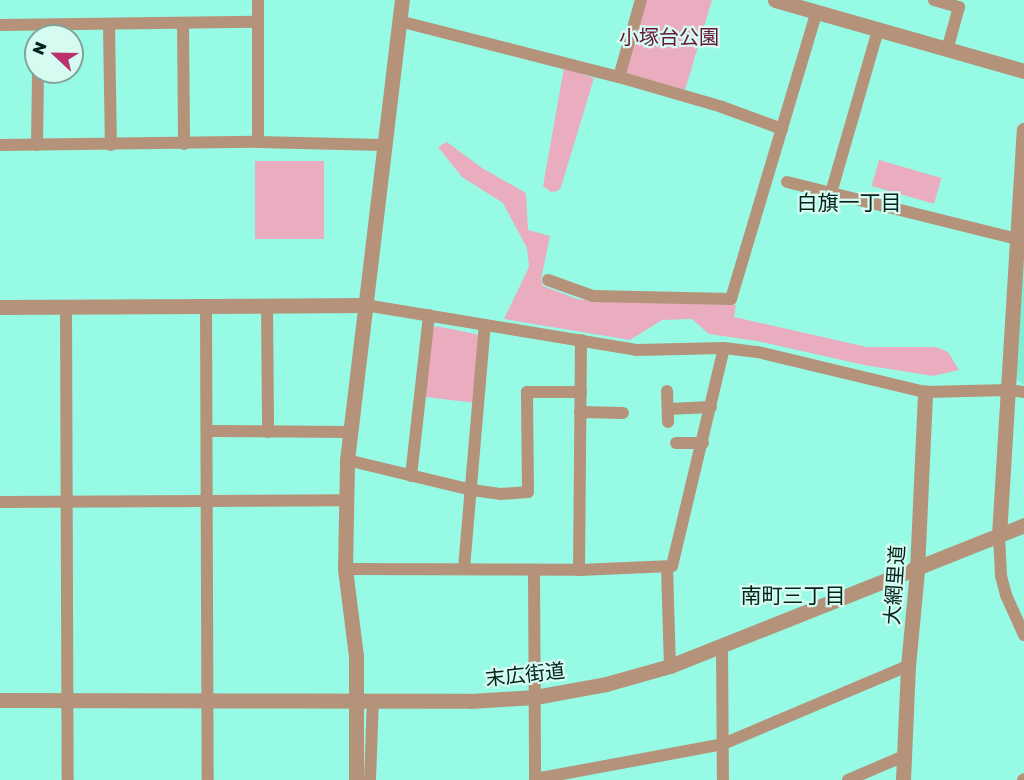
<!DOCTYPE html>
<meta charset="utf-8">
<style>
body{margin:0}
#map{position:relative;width:1024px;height:780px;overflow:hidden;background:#97fae4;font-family:"Golos Text","Noto Sans JP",sans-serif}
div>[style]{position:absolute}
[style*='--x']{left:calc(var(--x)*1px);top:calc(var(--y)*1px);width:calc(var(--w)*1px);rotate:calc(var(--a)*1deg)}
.built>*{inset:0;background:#81edd5}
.green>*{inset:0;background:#eaadc0;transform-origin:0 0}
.minor>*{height:12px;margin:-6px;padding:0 6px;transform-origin:6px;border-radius:6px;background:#b5937a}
.tertiary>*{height:15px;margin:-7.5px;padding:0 7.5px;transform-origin:7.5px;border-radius:7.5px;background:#b5937a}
span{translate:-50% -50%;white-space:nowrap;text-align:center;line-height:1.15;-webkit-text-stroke:4.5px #d6fbf1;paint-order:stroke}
.park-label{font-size:20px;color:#67153a}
.street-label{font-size:20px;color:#02221c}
.neighbourhood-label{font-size:21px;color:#02221c}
.north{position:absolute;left:24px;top:24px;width:60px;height:60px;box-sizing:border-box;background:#d6fbf1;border:2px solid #81a49c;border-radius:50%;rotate:292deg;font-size:16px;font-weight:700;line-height:24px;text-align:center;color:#02221c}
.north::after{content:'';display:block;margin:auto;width:21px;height:27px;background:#ba316e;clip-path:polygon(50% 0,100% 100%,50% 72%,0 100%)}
</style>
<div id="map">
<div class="built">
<div style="clip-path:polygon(1024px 251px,1024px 385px,1016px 378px)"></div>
</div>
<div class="green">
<div style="clip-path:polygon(646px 0,712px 0,685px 90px,625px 73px)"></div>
<div style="clip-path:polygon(564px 68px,594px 78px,561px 187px,558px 191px,551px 192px,543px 186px)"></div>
<div style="clip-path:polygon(447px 142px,482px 168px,526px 193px,528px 230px,550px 236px,541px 279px,543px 286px,577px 299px,593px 301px,736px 305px,734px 317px,867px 347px,936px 347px,948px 352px,959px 370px,933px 376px,864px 365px,757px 341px,709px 334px,692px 319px,662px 320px,630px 340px,504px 319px,529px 267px,527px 248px,503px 203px,462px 177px,438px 147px)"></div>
<div style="left:879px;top:160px;width:65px;height:27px;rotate:16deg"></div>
<div style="left:324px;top:161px;width:78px;height:69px;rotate:90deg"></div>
<div style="clip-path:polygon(436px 326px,476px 334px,483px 339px,476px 403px,425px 397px,433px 329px)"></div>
</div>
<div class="minor">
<div style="--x:258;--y:0;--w:142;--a:90"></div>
<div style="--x:934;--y:0;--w:26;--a:16"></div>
<div style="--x:959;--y:7;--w:45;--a:105.6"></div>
<div style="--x:399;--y:21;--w:227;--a:14.3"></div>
<div style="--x:619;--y:77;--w:107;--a:16.2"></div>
<div style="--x:722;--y:107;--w:64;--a:20.1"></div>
<div style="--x:183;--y:23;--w:121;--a:89.5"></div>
<div style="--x:109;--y:24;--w:121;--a:89.1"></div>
<div style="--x:0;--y:25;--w:258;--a:-0.7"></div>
<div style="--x:619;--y:77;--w:80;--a:-74.1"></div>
<div style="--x:0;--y:145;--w:258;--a:-0.7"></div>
<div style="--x:258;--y:142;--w:125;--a:1.4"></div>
<div style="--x:37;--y:145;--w:73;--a:-89.2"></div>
<div style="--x:787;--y:182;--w:237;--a:13.9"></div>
<div style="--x:831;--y:193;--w:170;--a:-73.9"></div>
<div style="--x:548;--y:280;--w:48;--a:19.6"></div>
<div style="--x:593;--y:296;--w:138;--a:1.2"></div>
<div style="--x:731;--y:299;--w:298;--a:-73.4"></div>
<div style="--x:365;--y:305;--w:275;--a:9.4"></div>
<div style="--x:636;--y:350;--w:88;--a:-1.3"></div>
<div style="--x:724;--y:348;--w:34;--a:7"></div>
<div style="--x:758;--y:352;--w:172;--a:13.5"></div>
<div style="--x:925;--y:392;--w:84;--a:-1.4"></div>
<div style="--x:1009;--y:390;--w:15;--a:8"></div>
<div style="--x:206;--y:306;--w:474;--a:89.8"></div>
<div style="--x:267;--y:306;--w:126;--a:89.5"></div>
<div style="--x:66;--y:308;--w:472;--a:89.8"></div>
<div style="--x:667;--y:391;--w:31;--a:88"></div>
<div style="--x:668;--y:409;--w:43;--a:-2.7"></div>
<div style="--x:580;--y:412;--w:43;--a:1.3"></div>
<div style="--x:207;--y:431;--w:143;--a:0.4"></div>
<div style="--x:676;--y:443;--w:27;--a:0"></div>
<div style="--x:347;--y:460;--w:129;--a:13.5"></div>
<div style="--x:472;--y:490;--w:28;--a:8"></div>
<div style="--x:500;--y:494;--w:28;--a:-4"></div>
<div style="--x:528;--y:492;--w:100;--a:-90.6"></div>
<div style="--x:527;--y:392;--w:54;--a:0"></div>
<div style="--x:411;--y:476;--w:162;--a:-83.6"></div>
<div style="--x:0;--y:502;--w:345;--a:-0.3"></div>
<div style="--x:999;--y:535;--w:41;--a:87.2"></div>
<div style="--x:1001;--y:576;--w:20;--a:75"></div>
<div style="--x:1006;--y:595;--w:44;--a:65.8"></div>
<div style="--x:667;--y:567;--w:99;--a:88.3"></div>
<div style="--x:464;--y:568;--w:244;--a:-85.1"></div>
<div style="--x:345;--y:569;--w:234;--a:0.2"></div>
<div style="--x:579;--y:570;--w:93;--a:-2.5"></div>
<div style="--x:672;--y:566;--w:224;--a:-76.6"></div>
<div style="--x:534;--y:570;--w:210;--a:89.7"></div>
<div style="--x:579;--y:570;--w:230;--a:-89.5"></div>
<div style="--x:722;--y:647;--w:133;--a:89.6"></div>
<div style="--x:535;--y:779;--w:191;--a:-10.5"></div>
<div style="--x:723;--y:744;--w:201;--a:-22.9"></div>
<div style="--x:370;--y:780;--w:80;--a:-87.9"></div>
<div style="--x:848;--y:780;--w:61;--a:-23.2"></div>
<div style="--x:1023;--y:780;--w:1;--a:-45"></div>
</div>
<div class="tertiary">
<div style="--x:775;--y:0;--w:259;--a:15.9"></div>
<div style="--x:0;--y:307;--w:365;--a:-0.3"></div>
<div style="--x:999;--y:535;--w:406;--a:-86.5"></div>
<div style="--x:0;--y:700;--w:470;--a:0.1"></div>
<div style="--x:470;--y:701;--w:65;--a:-3.5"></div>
<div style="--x:535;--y:697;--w:72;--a:-10.4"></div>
<div style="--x:606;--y:684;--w:66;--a:-15.7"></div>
<div style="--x:670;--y:666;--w:381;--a:-21.7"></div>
<div style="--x:356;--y:780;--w:124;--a:-90"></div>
<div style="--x:356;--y:656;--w:88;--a:-97.2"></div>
<div style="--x:345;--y:569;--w:109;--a:-88.9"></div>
<div style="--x:347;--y:460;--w:463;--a:-83.2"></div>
<div style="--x:903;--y:780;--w:114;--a:-87.5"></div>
<div style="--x:908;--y:666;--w:96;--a:-84.6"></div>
<div style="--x:917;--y:570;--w:178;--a:-87.4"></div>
</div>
<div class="park-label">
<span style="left:669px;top:36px">小塚台公園</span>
</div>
<div class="street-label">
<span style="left:894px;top:585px;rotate:-86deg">大網里道</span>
<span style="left:525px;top:674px;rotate:-6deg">末広街道</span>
</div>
<div class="neighbourhood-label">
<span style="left:849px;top:202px">白旗一丁目</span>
<span style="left:793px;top:595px">南町三丁目</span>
</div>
<div class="north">N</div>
</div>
